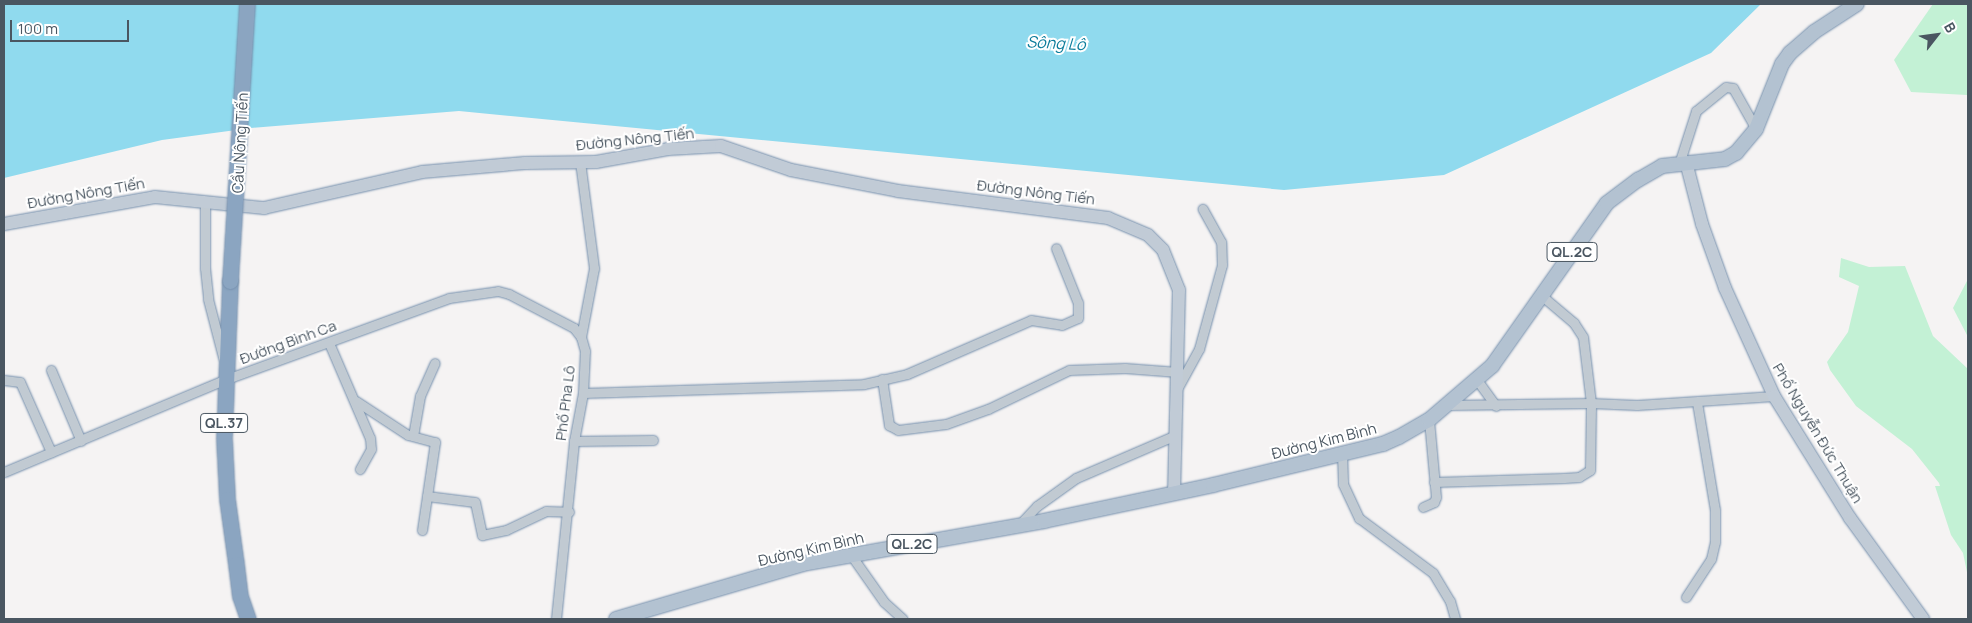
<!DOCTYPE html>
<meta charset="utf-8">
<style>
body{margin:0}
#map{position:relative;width:1972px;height:623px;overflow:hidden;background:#f5f3f3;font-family:Manrope,sans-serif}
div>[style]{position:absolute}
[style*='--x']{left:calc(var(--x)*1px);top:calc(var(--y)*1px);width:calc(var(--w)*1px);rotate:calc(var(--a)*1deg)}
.green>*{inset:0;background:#c3f1d5}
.water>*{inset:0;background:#90daee}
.roads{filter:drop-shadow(0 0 1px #7690ad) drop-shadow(0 0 1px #7690ad)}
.street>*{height:9px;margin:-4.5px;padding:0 4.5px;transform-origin:4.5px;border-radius:4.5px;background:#c1cad2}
.secondary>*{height:12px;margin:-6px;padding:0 6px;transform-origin:6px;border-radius:6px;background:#c1cbd6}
.primary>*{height:14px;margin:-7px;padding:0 7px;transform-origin:7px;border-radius:7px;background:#b3c2d1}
.highway>*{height:15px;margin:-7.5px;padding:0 7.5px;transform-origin:7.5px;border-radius:7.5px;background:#8ba5c1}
.bridges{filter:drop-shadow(0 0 1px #7690ad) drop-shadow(0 0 1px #7690ad)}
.highway-bridge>*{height:15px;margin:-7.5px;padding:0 7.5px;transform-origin:7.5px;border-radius:7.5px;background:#8ba5c1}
span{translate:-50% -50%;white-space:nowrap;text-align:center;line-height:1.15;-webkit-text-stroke:4px #fff;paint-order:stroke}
.shield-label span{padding:1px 4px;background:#fff;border:1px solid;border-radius:4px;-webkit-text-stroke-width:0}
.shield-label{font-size:14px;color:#4a5661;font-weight:700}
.street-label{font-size:15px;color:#4a5661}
.water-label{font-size:16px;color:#0c7c9b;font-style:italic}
.frame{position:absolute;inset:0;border:5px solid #4a5661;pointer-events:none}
.north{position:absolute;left:1912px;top:10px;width:50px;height:50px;-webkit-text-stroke:4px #fff;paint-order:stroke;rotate:60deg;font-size:14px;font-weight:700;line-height:20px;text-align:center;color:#4a5661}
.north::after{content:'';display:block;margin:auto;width:18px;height:22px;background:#4a5661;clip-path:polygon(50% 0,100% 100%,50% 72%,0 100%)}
.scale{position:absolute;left:10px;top:20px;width:119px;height:22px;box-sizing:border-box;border:2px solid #4a5661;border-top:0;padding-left:6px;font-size:15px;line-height:18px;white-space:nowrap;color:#4a5661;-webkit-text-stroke:4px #fff;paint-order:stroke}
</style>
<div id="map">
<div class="green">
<div style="clip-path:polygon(1933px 4px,1968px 4px,1967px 95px,1911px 92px,1894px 60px)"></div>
<div style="clip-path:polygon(1841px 258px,1869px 267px,1905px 266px,1933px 336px,1968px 369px,1968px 577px,1963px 553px,1951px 535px,1935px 486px,1940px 486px,1939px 483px,1912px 449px,1856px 406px,1830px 370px,1827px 362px,1848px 332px,1859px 286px,1839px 277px)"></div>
<div style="clip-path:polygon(1968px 279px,1968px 337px,1953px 308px)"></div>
</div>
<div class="water">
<div style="clip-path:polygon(4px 4px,1761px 4px,1711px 53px,1444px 175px,1284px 190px,459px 111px,251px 128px,162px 140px,4px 178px)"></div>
</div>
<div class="roads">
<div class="street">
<div style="--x:1679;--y:164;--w:56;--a:-72.2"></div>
<div style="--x:1696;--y:111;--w:38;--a:-39"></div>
<div style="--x:1726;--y:87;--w:7;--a:8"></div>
<div style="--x:1733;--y:88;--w:47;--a:60.7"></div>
<div style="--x:205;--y:204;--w:64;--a:90"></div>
<div style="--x:205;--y:268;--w:31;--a:84"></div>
<div style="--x:208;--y:299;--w:64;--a:75.5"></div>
<div style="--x:329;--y:343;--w:103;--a:66.7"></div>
<div style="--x:370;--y:438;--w:11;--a:85"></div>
<div style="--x:371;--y:449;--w:23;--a:119"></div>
<div style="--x:51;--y:370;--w:77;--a:67.1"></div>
<div style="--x:882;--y:379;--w:47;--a:81.3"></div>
<div style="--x:889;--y:425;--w:10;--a:29"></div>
<div style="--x:898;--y:430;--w:48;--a:-7.1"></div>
<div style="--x:946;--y:424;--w:45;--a:-19.7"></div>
<div style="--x:988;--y:409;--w:90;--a:-25.7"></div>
<div style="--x:1069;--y:370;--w:56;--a:-2"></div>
<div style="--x:1125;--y:368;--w:53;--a:4.3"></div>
<div style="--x:4;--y:380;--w:16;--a:7"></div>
<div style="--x:20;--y:382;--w:77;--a:66.1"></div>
<div style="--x:1477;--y:380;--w:32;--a:54"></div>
<div style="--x:1177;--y:389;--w:46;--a:-61.2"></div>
<div style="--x:1199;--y:349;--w:87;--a:-74.7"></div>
<div style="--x:1222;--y:265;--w:23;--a:-92"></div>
<div style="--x:1221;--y:242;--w:38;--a:-119"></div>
<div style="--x:583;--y:393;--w:281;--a:-1.8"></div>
<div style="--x:864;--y:384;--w:44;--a:-13.1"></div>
<div style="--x:907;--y:374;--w:135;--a:-23.5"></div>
<div style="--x:1031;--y:320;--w:31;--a:9"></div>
<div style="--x:1062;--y:325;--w:17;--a:-24"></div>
<div style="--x:1078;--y:318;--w:15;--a:-90"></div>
<div style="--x:1078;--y:303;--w:59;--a:-111.8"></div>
<div style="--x:356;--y:401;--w:62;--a:33.2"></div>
<div style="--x:408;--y:435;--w:28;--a:15"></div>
<div style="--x:435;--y:442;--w:89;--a:98.4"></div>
<div style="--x:1448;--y:405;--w:143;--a:-0.8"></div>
<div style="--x:1591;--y:403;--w:46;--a:2.5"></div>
<div style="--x:1637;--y:405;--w:137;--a:-3.8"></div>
<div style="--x:413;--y:436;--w:41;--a:-80.1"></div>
<div style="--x:420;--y:396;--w:36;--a:-66"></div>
<div style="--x:574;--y:441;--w:79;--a:-0.7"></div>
<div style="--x:1342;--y:453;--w:31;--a:88"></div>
<div style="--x:1343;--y:484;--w:38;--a:65"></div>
<div style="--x:1359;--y:518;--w:92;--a:36.6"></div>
<div style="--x:1433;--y:573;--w:33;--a:59"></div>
<div style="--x:1450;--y:601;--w:19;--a:74"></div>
<div style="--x:4;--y:472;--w:238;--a:-22.7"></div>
<div style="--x:224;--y:380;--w:239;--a:-20"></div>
<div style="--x:449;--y:298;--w:49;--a:-8.1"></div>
<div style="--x:498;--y:291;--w:11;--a:15"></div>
<div style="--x:509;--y:294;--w:73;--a:27.6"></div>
<div style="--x:574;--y:328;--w:11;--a:52"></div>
<div style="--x:1434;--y:482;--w:130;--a:-1.8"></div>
<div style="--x:1564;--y:478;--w:15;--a:-4"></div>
<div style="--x:1579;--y:477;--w:13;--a:-32"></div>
<div style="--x:1590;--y:470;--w:67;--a:-89.1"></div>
<div style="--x:1591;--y:403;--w:66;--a:-96.9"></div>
<div style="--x:1583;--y:337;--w:17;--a:-123"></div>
<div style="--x:1574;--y:323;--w:42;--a:-139.8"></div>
<div style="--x:427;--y:496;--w:48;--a:7.1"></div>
<div style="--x:475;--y:502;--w:34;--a:78"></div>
<div style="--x:482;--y:535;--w:25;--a:-12"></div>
<div style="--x:506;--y:530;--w:44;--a:-25.4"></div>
<div style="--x:546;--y:511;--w:23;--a:2"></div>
<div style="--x:1423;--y:507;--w:12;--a:-24"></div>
<div style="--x:1434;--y:502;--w:5;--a:-68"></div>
<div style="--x:1436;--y:497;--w:77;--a:-95.2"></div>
<div style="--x:1020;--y:524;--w:25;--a:-47"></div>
<div style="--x:1037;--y:506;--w:48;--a:-35.7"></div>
<div style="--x:1076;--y:478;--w:109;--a:-23.3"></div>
<div style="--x:851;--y:555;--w:57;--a:54.9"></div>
<div style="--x:884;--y:602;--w:25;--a:42"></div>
<div style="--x:1686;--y:597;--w:45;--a:-56.7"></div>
<div style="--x:1711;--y:559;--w:17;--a:-77"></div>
<div style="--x:1715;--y:542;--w:32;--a:-90"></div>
<div style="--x:1715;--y:510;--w:109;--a:-99.5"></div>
<div style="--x:556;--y:619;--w:179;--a:-84.2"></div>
<div style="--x:574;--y:441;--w:49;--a:-79.4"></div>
<div style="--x:583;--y:393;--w:42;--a:-87.3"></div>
<div style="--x:585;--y:351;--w:15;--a:-106"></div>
<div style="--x:581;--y:337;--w:70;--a:-79.3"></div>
<div style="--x:594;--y:268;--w:107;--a:-97.5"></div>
</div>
<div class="secondary">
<div style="--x:1686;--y:162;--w:64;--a:75.5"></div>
<div style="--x:1702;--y:224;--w:68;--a:70.2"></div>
<div style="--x:1725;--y:288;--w:119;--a:65.6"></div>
<div style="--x:1774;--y:396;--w:144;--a:58.1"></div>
<div style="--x:1850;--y:518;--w:125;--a:54.1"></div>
<div style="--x:4;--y:224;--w:153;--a:-10.1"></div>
<div style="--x:155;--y:197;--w:110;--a:5.8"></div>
<div style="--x:264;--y:208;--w:162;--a:-12.8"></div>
<div style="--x:422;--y:172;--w:103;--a:-5"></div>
<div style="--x:525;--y:163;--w:71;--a:-0.8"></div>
<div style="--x:596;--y:162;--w:73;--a:-10.2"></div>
<div style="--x:668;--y:149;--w:53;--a:-3.2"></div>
<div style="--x:721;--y:146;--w:74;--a:18.9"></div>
<div style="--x:791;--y:170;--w:109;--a:11.1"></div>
<div style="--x:898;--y:191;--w:212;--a:7.3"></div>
<div style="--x:1108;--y:218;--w:43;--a:23"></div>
<div style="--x:1148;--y:235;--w:21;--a:45"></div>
<div style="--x:1163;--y:250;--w:43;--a:68.2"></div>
<div style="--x:1179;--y:290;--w:204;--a:91.4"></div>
</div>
<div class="primary">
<div style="--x:616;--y:619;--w:195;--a:-16.4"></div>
<div style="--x:803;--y:564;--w:245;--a:-10.1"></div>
<div style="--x:1044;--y:521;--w:173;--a:-12"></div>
<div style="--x:1213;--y:485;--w:175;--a:-13.6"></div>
<div style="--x:1383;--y:444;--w:17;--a:-24"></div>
<div style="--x:1399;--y:437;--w:34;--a:-30"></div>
<div style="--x:1429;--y:420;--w:83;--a:-40.6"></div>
<div style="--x:1492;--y:366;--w:199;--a:-54.8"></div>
<div style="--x:1607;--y:203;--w:39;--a:-37"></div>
<div style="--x:1638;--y:180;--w:28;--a:-30"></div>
<div style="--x:1662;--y:166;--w:63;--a:-6.3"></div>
<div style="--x:1725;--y:159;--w:13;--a:-29"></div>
<div style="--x:1736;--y:153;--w:31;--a:-50"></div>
<div style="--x:1756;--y:129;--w:70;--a:-68.2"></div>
<div style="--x:1782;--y:64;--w:14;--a:-54"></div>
<div style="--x:1790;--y:53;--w:32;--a:-41"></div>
<div style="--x:1814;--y:32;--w:51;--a:-33.1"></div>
</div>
<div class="highway">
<div style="--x:230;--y:281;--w:158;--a:92.2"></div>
<div style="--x:224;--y:439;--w:60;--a:87.1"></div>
<div style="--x:227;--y:499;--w:66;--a:82.1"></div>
<div style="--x:236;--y:564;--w:32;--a:83"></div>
<div style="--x:240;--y:596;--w:24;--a:71"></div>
</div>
</div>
<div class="bridges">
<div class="highway-bridge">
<div style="--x:230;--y:281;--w:278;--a:-86.5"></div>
</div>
</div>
<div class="shield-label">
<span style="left:1572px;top:252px">QL.2C</span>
<span style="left:224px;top:423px">QL.37</span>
<span style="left:912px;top:544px">QL.2C</span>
</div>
<div class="street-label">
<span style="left:635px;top:139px;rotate:-6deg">Đường Nông Tiến</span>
<span style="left:240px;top:143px;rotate:-87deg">Cầu Nông Tiến</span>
<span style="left:1036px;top:192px;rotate:7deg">Đường Nông Tiến</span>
<span style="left:86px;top:193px;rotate:-10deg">Đường Nông Tiến</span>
<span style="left:288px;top:342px;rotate:-20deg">Đường Bình Ca</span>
<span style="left:565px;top:403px;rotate:-83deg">Phố Pha Lô</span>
<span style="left:1818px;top:433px;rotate:59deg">Phố Nguyễn Đức Thuận</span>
<span style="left:1324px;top:441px;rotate:-14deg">Đường Kim Bình</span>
<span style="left:811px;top:549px;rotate:-13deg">Đường Kim Bình</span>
</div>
<div class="water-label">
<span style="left:1056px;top:43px;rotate:3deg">Sông Lô</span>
</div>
<div class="frame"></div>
<div class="north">B</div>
<div class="scale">100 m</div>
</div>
